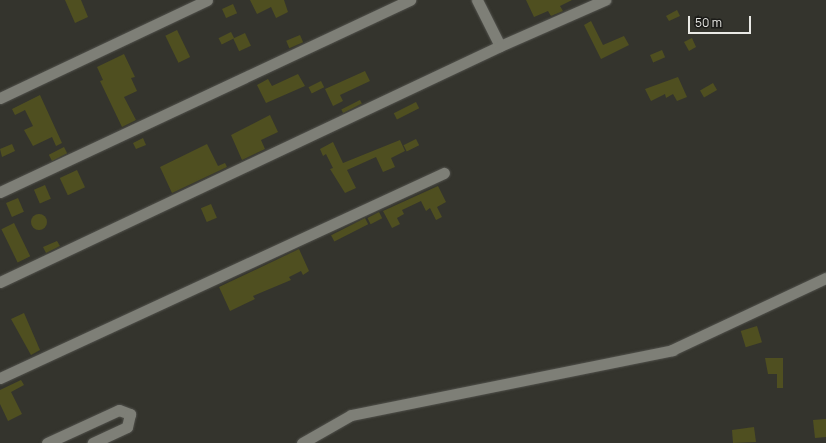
<!DOCTYPE html>
<style>
body{margin:0}
#map{position:relative;width:826px;height:443px;overflow:hidden;background:#34342d;font-family:Manrope,sans-serif}
div>[style]{position:absolute}
[style*='--x']{left:calc(var(--x)*1px);top:calc(var(--y)*1px);width:calc(var(--w)*1px);rotate:calc(var(--a)*1deg)}
.building>*{inset:0;background:#4f4f20;transform-origin:0 0}
.round{border-radius:50%}
.roads{filter:drop-shadow(0 0 1px #51514c) drop-shadow(0 0 1px #51514c)}
.minor>*{height:11px;margin:-5.5px;padding:0 5.5px;transform-origin:5.5px;border-radius:5.5px;background:#7e7f77}
span{translate:-50% -50%;white-space:nowrap;text-align:center;line-height:1.15;-webkit-text-stroke:4px #1b1b18;paint-order:stroke}
.scale{position:absolute;left:688px;top:16px;width:63px;height:18px;box-sizing:border-box;border:2px solid #e9e9e5;border-top:0;padding-left:5px;font-size:12px;line-height:14px;white-space:nowrap;color:#e9e9e5;-webkit-text-stroke:3px #1b1b18;paint-order:stroke}
</style>
<div id="map">
<div class="building">
<div style="clip-path:polygon(65px 0,81px 0,88px 17px,75px 23px)"></div>
<div style="clip-path:polygon(250px 0,284px 0,288px 12px,276px 18px,271px 7px,257px 14px)"></div>
<div style="clip-path:polygon(526px 0,572px 0,560px 6px,563px 11px,551px 16px,548px 11px,534px 17px)"></div>
<div style="left:233px;top:4px;width:10px;height:12px;rotate:66deg"></div>
<div style="clip-path:polygon(677px 10px,680px 16px,669px 21px,666px 16px)"></div>
<div style="clip-path:polygon(591px 21px,603px 45px,624px 36px,629px 45px,601px 59px,584px 25px)"></div>
<div style="left:177px;top:30px;width:30px;height:13px;rotate:64deg"></div>
<div style="left:231px;top:32px;width:7px;height:14px;rotate:63deg"></div>
<div style="left:245px;top:33px;width:14px;height:13px;rotate:65deg"></div>
<div style="left:300px;top:35px;width:8px;height:15px;rotate:67deg"></div>
<div style="clip-path:polygon(692px 38px,696px 47px,689px 51px,684px 42px)"></div>
<div style="left:662px;top:50px;width:8px;height:13px;rotate:67deg"></div>
<div style="clip-path:polygon(124px 54px,135px 77px,131px 78px,137px 91px,124px 97px,136px 120px,122px 127px,100px 81px,103px 80px,97px 67px)"></div>
<div style="clip-path:polygon(365px 71px,370px 81px,340px 95px,343px 101px,333px 106px,325px 89px)"></div>
<div style="clip-path:polygon(298px 74px,305px 86px,266px 103px,257px 85px,268px 79px,272px 86px)"></div>
<div style="clip-path:polygon(678px 77px,687px 97px,677px 101px,673px 94px,666px 98px,665px 94px,651px 101px,645px 89px)"></div>
<div style="left:321px;top:81px;width:7px;height:14px;rotate:63deg"></div>
<div style="left:713px;top:83px;width:8px;height:15px;rotate:60deg"></div>
<div style="clip-path:polygon(40px 95px,62px 143px,56px 146px,52px 137px,33px 146px,24px 130px,33px 126px,25px 110px,15px 115px,12px 109px)"></div>
<div style="left:360px;top:100px;width:4px;height:21px;rotate:63deg"></div>
<div style="left:416px;top:102px;width:7px;height:25px;rotate:63deg"></div>
<div style="clip-path:polygon(270px 115px,278px 132px,261px 140px,265px 149px,242px 160px,231px 135px)"></div>
<div style="clip-path:polygon(143px 138px,146px 145px,136px 149px,133px 143px)"></div>
<div style="left:416px;top:139px;width:7px;height:14px;rotate:63deg"></div>
<div style="clip-path:polygon(400px 140px,405px 151px,391px 158px,395px 167px,383px 172px,376px 157px,347px 170px,356px 188px,345px 193px,330px 169px,333px 168px,326px 154px,323px 156px,320px 149px,333px 142px,343px 163px)"></div>
<div style="clip-path:polygon(12px 144px,15px 151px,2px 157px,0 149px)"></div>
<div style="clip-path:polygon(207px 144px,218px 166px,225px 163px,227px 167px,172px 193px,160px 167px)"></div>
<div style="left:64px;top:147px;width:7px;height:17px;rotate:63deg"></div>
<div style="left:77px;top:170px;width:19px;height:19px;rotate:65deg"></div>
<div style="left:45px;top:185px;width:15px;height:12px;rotate:67deg"></div>
<div style="clip-path:polygon(438px 186px,446px 202px,437px 207px,442px 217px,436px 220px,430px 208px,426px 211px,421px 201px,402px 210px,404px 214px,397px 218px,400px 224px,392px 228px,383px 211px)"></div>
<div style="left:18px;top:198px;width:15px;height:13px;rotate:67deg"></div>
<div style="left:211px;top:204px;width:15px;height:11px;rotate:67deg"></div>
<div style="left:379px;top:212px;width:7px;height:13px;rotate:63deg"></div>
<div class="round" style="left:31px;top:214px;width:16px;height:16px"></div>
<div style="left:365px;top:218px;width:7px;height:38px;rotate:63deg"></div>
<div style="left:14px;top:223px;width:37px;height:14px;rotate:64deg"></div>
<div style="clip-path:polygon(57px 241px,60px 246px,46px 253px,43px 247px)"></div>
<div style="clip-path:polygon(299px 249px,309px 271px,303px 275px,301px 271px,289px 277px,291px 280px,253px 296px,255px 299px,230px 311px,219px 287px)"></div>
<div style="clip-path:polygon(24px 313px,40px 350px,31px 355px,11px 319px)"></div>
<div style="left:757px;top:326px;width:17px;height:17px;rotate:73deg"></div>
<div style="clip-path:polygon(765px 358px,783px 358px,783px 388px,777px 388px,777px 374px,768px 374px)"></div>
<div style="clip-path:polygon(21px 380px,24px 385px,11px 392px,22px 414px,8px 421px,0 404px,0 390px)"></div>
<div style="clip-path:polygon(826px 419px,826px 437px,815px 438px,813px 420px)"></div>
<div style="clip-path:polygon(754px 427px,756px 442px,733px 443px,732px 430px)"></div>
</div>
<div class="roads">
<div class="minor">
<div style="--x:477;--y:0;--w:51;--a:63.4"></div>
<div style="--x:0;--y:98;--w:229;--a:-25.3"></div>
<div style="--x:0;--y:192;--w:453;--a:-25.1"></div>
<div style="--x:0;--y:282;--w:553;--a:-25.27"></div>
<div style="--x:500;--y:46;--w:115;--a:-23.7"></div>
<div style="--x:0;--y:378;--w:489;--a:-24.8"></div>
<div style="--x:47;--y:443;--w:79;--a:-24.6"></div>
<div style="--x:119;--y:410;--w:12;--a:20"></div>
<div style="--x:130;--y:414;--w:13;--a:103"></div>
<div style="--x:127;--y:427;--w:38;--a:155"></div>
<div style="--x:302;--y:443;--w:56;--a:-29.7"></div>
<div style="--x:351;--y:415;--w:328;--a:-11.4"></div>
<div style="--x:672;--y:350;--w:170;--a:-25.1"></div>
</div>
</div>
<div class="scale">50 m</div>
</div>
